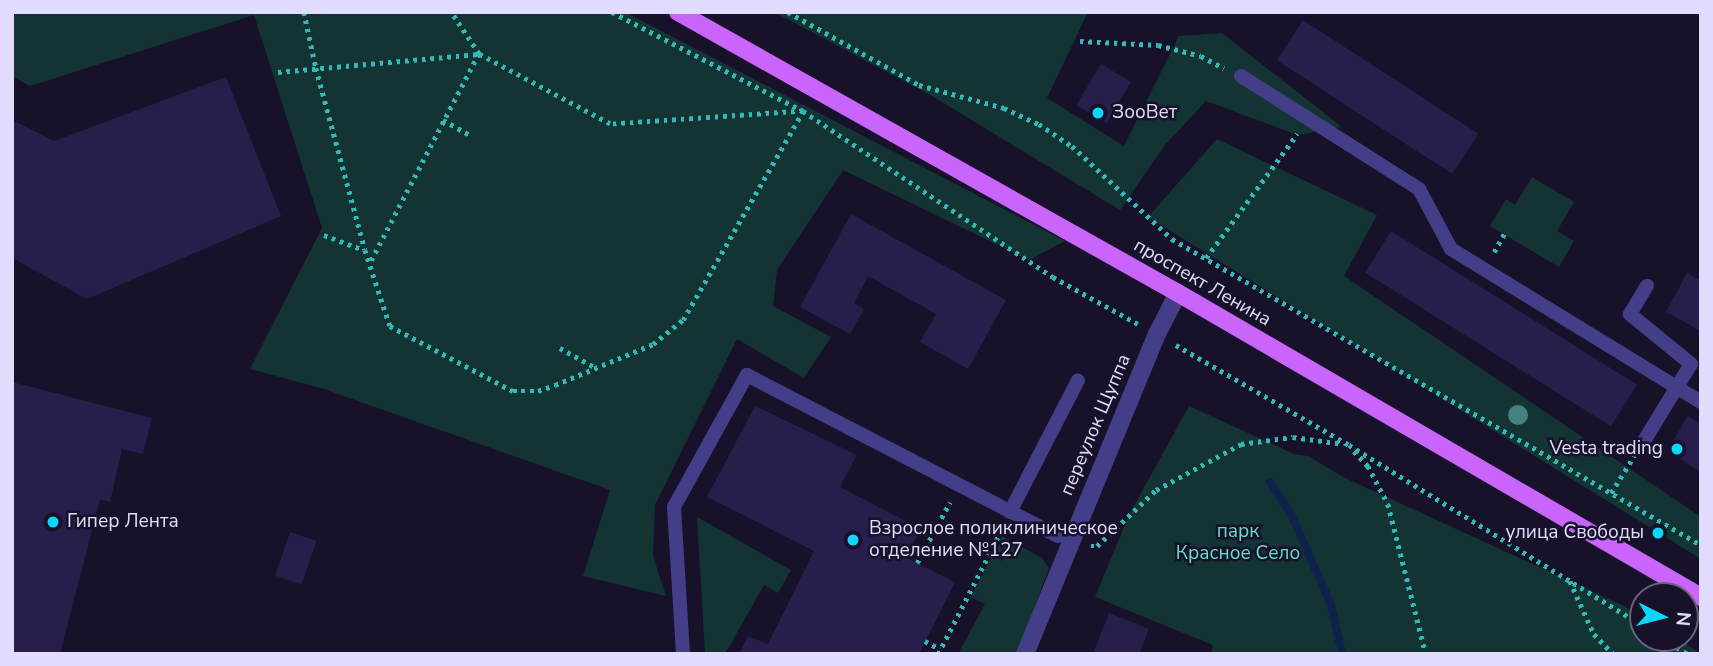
<!DOCTYPE html>
<meta charset="utf-8">
<style>
body{margin:0}
#map{position:relative;width:1713px;height:666px;overflow:hidden;background:#17112a;font-family:"Nunito Sans",sans-serif}
div>[style]{position:absolute}
[style*='--x']{left:calc(var(--x)*1px);top:calc(var(--y)*1px);width:calc(var(--w)*1px);rotate:calc(var(--a)*1deg)}
.green>*{inset:0;background:#143434}
.stream>*{height:8px;margin:-4px;padding:0 4px;transform-origin:4px;border-radius:4px;background:#0e224c}
.building>*{inset:0;background:#291e4b;transform-origin:0 0}
.path>*{height:4.5px;margin-top:-2.25px;transform-origin:0;background:repeating-linear-gradient(90deg,#33bab8 0 3.5px,transparent 0 8.5px)}
.service>*{height:14px;margin:-7px;padding:0 7px;transform-origin:7px;border-radius:7px;background:#443e88}
.minor>*{height:18px;margin:-9px;padding:0 9px;transform-origin:9px;border-radius:9px;background:#443e88}
.primary>*{height:18px;margin:-9px;padding:0 9px;transform-origin:9px;border-radius:9px;background:#ca65fc}
.trees>*{width:20px;height:20px;margin:-10px;border-radius:50%;background:#438280}
.dots>*{width:19px;height:19px;translate:-50% -50%;box-sizing:border-box;border:4px solid #17112a;border-radius:50%}
span{translate:-50% -50%;white-space:nowrap;text-align:center;line-height:1.15;-webkit-text-stroke:5px #17112a;paint-order:stroke}
.poi-label{font-size:19px;color:#e1dbfe}
.left{translate:0 -50%;text-align:left}
.right{translate:-100% -50%;text-align:right}
.street-label{font-size:19px;color:#e1dbfe}
.park-label{font-size:19px;color:#67dec6}
.frame{position:absolute;inset:0;border:14px solid #e1dbfe;pointer-events:none}
.north{position:absolute;left:1629px;top:582px;width:70px;height:70px;box-sizing:border-box;background:#17112a;border:2px solid #68627f;border-radius:50%;rotate:96deg;font-size:19px;font-weight:700;line-height:28px;text-align:center;color:#e1dbfe}
.north::after{content:'';display:block;margin:auto;width:24px;height:32px;background:#0cd7fa;clip-path:polygon(50% 0,100% 100%,50% 72%,0 100%)}
</style>
<div id="map">
<div class="green">
<div style="clip-path:polygon(12px 12px,625px 12px,1065px 241px,1029px 260px,843px 170px,777px 270px,773px 306px,831px 337px,804px 378px,737px 339px,655px 505px,653px 556px,666px 596px,583px 576px,610px 490px,324px 389px,250px 369px,322px 228px,254px 15px,30px 86px,12px 76px)"></div>
<div style="clip-path:polygon(774px 12px,1088px 12px,1047px 98px,1124px 146px,1179px 36px,1222px 33px,1342px 127px,1298px 135px,1206px 101px,1165px 145px,1120px 210px,932px 96px)"></div>
<div style="clip-path:polygon(1217px 139px,1377px 215px,1344px 276px,1701px 517px,1701px 559px,1148px 217px)"></div>
<div style="clip-path:polygon(1532px 177px,1574px 202px,1557px 231px,1574px 241px,1559px 267px,1490px 226px,1506px 199px,1515px 205px)"></div>
<div style="clip-path:polygon(1189px 406px,1294px 454px,1308px 456px,1343px 477px,1624px 606px,1643px 617px,1643px 638px,1677px 638px,1701px 654px,1211px 654px,1213px 645px,1095px 597px,1130px 513px)"></div>
<div style="clip-path:polygon(697px 517px,791px 570px,778px 593px,764px 585px,725px 654px,705px 654px)"></div>
<div style="clip-path:polygon(1002px 536px,1042px 558px,1049px 568px,1017px 654px,958px 654px,985px 604px,971px 597px)"></div>
</div>
<div class="stream">
<div style="--x:1270;--y:482;--w:40;--a:57.1"></div>
<div style="--x:1292;--y:516;--w:97;--a:66.3"></div>
<div style="--x:1331;--y:605;--w:50;--a:77.3"></div>
</div>
<div class="building">
<div style="left:1303px;top:20px;width:209px;height:48px;rotate:33deg"></div>
<div style="left:1101px;top:64px;width:35px;height:48px;rotate:31deg"></div>
<div style="clip-path:polygon(226px 77px,281px 216px,87px 299px,12px 258px,12px 120px,54px 141px)"></div>
<div style="clip-path:polygon(851px 214px,1006px 300px,968px 369px,920px 342px,936px 314px,868px 276px,854px 303px,864px 309px,850px 334px,800px 307px)"></div>
<div style="left:1391px;top:231px;width:290px;height:49px;rotate:32deg"></div>
<div style="clip-path:polygon(1687px 273px,1701px 281px,1701px 331px,1666px 312px)"></div>
<div style="clip-path:polygon(12px 382px,152px 418px,143px 454px,122px 449px,110px 502px,100px 499px,60px 654px,12px 654px)"></div>
<div style="clip-path:polygon(755px 406px,857px 455px,840px 487px,921px 529px,905px 557px,955px 582px,919px 654px,739px 654px,748px 636px,768px 644px,814px 551px,707px 497px)"></div>
<div style="clip-path:polygon(1688px 416px,1701px 424px,1701px 472px,1667px 451px)"></div>
<div style="left:290px;top:532px;width:28px;height:46px;rotate:19deg"></div>
<div style="clip-path:polygon(1109px 613px,1149px 629px,1139px 654px,1093px 654px)"></div>
</div>
<div class="path">
<div style="--x:304;--y:12;--w:57;--a:77.9"></div>
<div style="--x:316;--y:68;--w:188;--a:74.9"></div>
<div style="--x:365;--y:250;--w:80;--a:71.8"></div>
<div style="--x:390;--y:326;--w:139;--a:27.9"></div>
<div style="--x:513;--y:391;--w:25;--a:0"></div>
<div style="--x:538;--y:391;--w:18;--a:-19"></div>
<div style="--x:555;--y:385;--w:106;--a:-22.7"></div>
<div style="--x:653;--y:344;--w:38;--a:-39"></div>
<div style="--x:683;--y:320;--w:241;--a:-60.1"></div>
<div style="--x:803;--y:111;--w:193;--a:176.1"></div>
<div style="--x:610;--y:124;--w:149;--a:-151.9"></div>
<div style="--x:479;--y:54;--w:236;--a:117.5"></div>
<div style="--x:612;--y:12;--w:215;--a:27.4"></div>
<div style="--x:803;--y:111;--w:300;--a:33.6"></div>
<div style="--x:1053;--y:277;--w:97;--a:28.9"></div>
<div style="--x:788;--y:12;--w:150;--a:29.1"></div>
<div style="--x:919;--y:85;--w:88;--a:15.1"></div>
<div style="--x:1004;--y:108;--w:38;--a:25"></div>
<div style="--x:1039;--y:124;--w:40;--a:34"></div>
<div style="--x:1072;--y:146;--w:137;--a:42.9"></div>
<div style="--x:1172;--y:239;--w:611;--a:30.05"></div>
<div style="--x:1080;--y:41;--w:78;--a:2.9"></div>
<div style="--x:1158;--y:45;--w:44;--a:14.3"></div>
<div style="--x:1201;--y:56;--w:26;--a:28"></div>
<div style="--x:278;--y:72;--w:202;--a:-5.1"></div>
<div style="--x:479;--y:54;--w:50;--a:-123.7"></div>
<div style="--x:443;--y:120;--w:33;--a:29"></div>
<div style="--x:324;--y:235;--w:43;--a:20.6"></div>
<div style="--x:1494;--y:252;--w:21;--a:-61"></div>
<div style="--x:1206;--y:258;--w:154;--a:-53.7"></div>
<div style="--x:1176;--y:345;--w:200;--a:30"></div>
<div style="--x:1349;--y:445;--w:345;--a:31.6"></div>
<div style="--x:560;--y:348;--w:38;--a:29"></div>
<div style="--x:1354;--y:451;--w:21;--a:47"></div>
<div style="--x:1368;--y:466;--w:43;--a:62.2"></div>
<div style="--x:1388;--y:504;--w:155;--a:75.8"></div>
<div style="--x:1611;--y:493;--w:44;--a:-58.1"></div>
<div style="--x:1091;--y:546;--w:6;--a:0"></div>
<div style="--x:1097;--y:546;--w:81;--a:-43.5"></div>
<div style="--x:1156;--y:490;--w:97;--a:-28.4"></div>
<div style="--x:1241;--y:444;--w:52;--a:-7.7"></div>
<div style="--x:1293;--y:437;--w:51;--a:7.8"></div>
<div style="--x:917;--y:563;--w:69;--a:-61.6"></div>
<div style="--x:1570;--y:581;--w:58;--a:65.6"></div>
<div style="--x:1594;--y:634;--w:28;--a:46"></div>
<div style="--x:1662;--y:638;--w:31;--a:32"></div>
<div style="--x:925;--y:641;--w:17;--a:28"></div>
<div style="--x:938;--y:654;--w:143;--a:-62.9"></div>
</div>
<div class="service">
<div style="--x:1241;--y:76;--w:211;--a:32.4"></div>
<div style="--x:1419;--y:189;--w:68;--a:61.9"></div>
<div style="--x:1451;--y:249;--w:293;--a:31.5"></div>
<div style="--x:1644;--y:441;--w:90;--a:-58.6"></div>
<div style="--x:1691;--y:364;--w:79;--a:-140.7"></div>
<div style="--x:1630;--y:314;--w:33;--a:-59"></div>
<div style="--x:1010;--y:512;--w:148;--a:-62.7"></div>
<div style="--x:683;--y:654;--w:147;--a:-93.5"></div>
<div style="--x:674;--y:507;--w:151;--a:-61.1"></div>
<div style="--x:747;--y:375;--w:350;--a:27.4"></div>
</div>
<div class="minor">
<div style="--x:1025;--y:654;--w:346;--a:-67.6"></div>
<div style="--x:1157;--y:334;--w:46;--a:-62.9"></div>
</div>
<div class="primary">
<div style="--x:678;--y:12;--w:574;--a:29.34"></div>
<div style="--x:1178;--y:293;--w:605;--a:30.17"></div>
</div>
<div class="trees">
<div style="left:1518px;top:415px"></div>
</div>
<div class="dots">
<div style="left:1098px;top:113px;background:#0cd7fa"></div>
<div style="left:1677px;top:449px;background:#0cd7fa"></div>
<div style="left:53px;top:522px;background:#0cd7fa"></div>
<div style="left:1658px;top:533px;background:#0cd7fa"></div>
<div style="left:853px;top:540px;background:#0cd7fa"></div>
</div>
<div class="poi-label">
<span class="left" style="left:1112px;top:113px">ЗооВет</span>
<span class="right" style="left:1663px;top:449px">Vesta trading</span>
<span class="left" style="left:67px;top:522px">Гипер Лента</span>
<span class="left" style="left:869px;top:540px">Взрослое поликлиническое<br>отделение №127</span>
<span class="right" style="left:1644px;top:533px">улица Свободы</span>
</div>
<div class="street-label">
<span style="left:1202px;top:283px;rotate:30deg">проспект Ленина</span>
<span style="left:1096px;top:425px;rotate:-67deg">переулок Щуппа</span>
</div>
<div class="park-label">
<span style="left:1238px;top:543px">парк<br>Красное Село</span>
</div>
<div class="frame"></div>
<div class="north">N</div>
</div>
